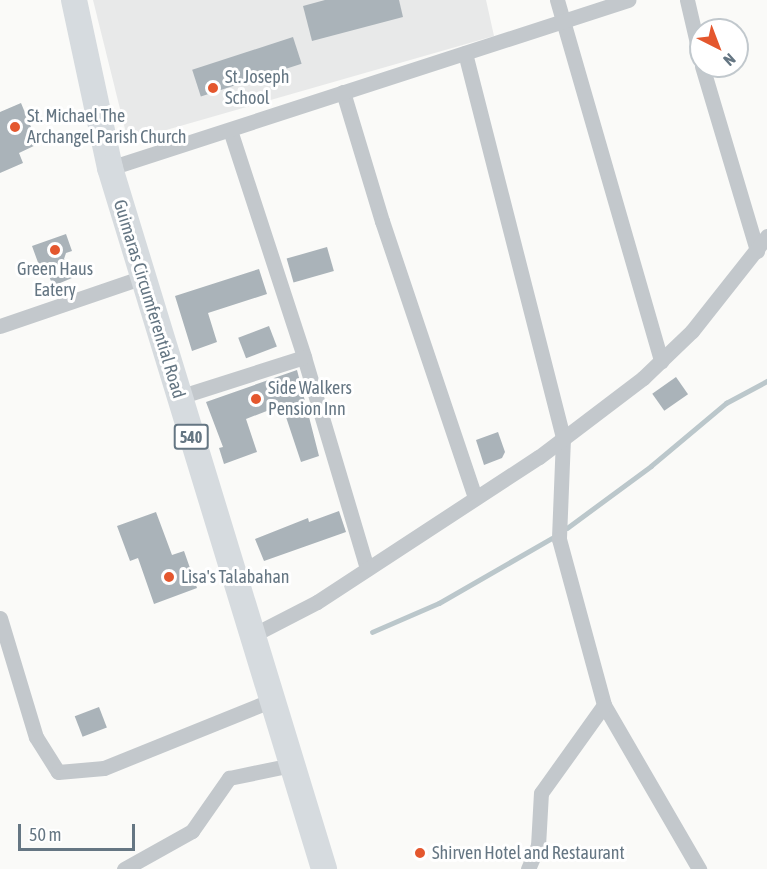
<!DOCTYPE html>
<style>
body{margin:0}
#map{position:relative;width:767px;height:869px;overflow:hidden;background:#fafaf8;font-family:"Asap Condensed",sans-serif}
div>[style]{position:absolute}
[style*='--x']{left:calc(var(--x)*1px);top:calc(var(--y)*1px);width:calc(var(--w)*1px);rotate:calc(var(--a)*1deg)}
.built>*{inset:0;background:#e8e9e9}
.stream>*{height:4.5px;margin:-2.25px;padding:0 2.25px;transform-origin:2.25px;border-radius:2.25px;background:#bbc7cb}
.building>*{inset:0;background:#aab3b9;transform-origin:0 0}
.minor>*{height:15px;margin:-7.5px;padding:0 7.5px;transform-origin:7.5px;border-radius:7.5px;background:#c3c8cc}
.primary>*{height:26px;margin:-13px;padding:0 13px;transform-origin:13px;border-radius:13px;background:#d6dbdf}
.dots>*{width:16px;height:16px;translate:-50% -50%;box-sizing:border-box;border:3px solid #fff;border-radius:50%}
span{translate:-50% -50%;white-space:nowrap;text-align:center;line-height:1.15;-webkit-text-stroke:6px #fff;paint-order:stroke}
.shield-label span{padding:2px 4px;background:#fff;border:2px solid;border-radius:4px;-webkit-text-stroke-width:0}
.shield-label{font-size:16px;color:#657683;font-weight:700}
.poi-label{font-size:18px;color:#657683}
.left{translate:0 -50%;text-align:left}
.street-label{font-size:18px;color:#657683}
.north{position:absolute;left:689px;top:18px;width:60px;height:60px;box-sizing:border-box;background:#fff;border:2px solid #c1c8cd;border-radius:50%;rotate:138deg;font-size:16px;font-weight:700;line-height:24px;text-align:center;color:#657683}
.north::after{content:'';display:block;margin:auto;width:21px;height:27px;background:#e4572e;clip-path:polygon(50% 0,100% 100%,50% 72%,0 100%)}
.scale{position:absolute;left:18px;top:824px;width:117px;height:27px;box-sizing:border-box;border:3px solid #657683;border-top:0;padding-left:8px;font-size:18px;line-height:21px;white-space:nowrap;color:#657683;-webkit-text-stroke:4px #fff;paint-order:stroke}
</style>
<div id="map">
<div class="built">
<div style="clip-path:polygon(93px 0,486px 0,494px 36px,128px 141px)"></div>
</div>
<div class="stream">
<div style="--x:567;--y:528;--w:104;--a:-36.4"></div>
<div style="--x:651;--y:466;--w:98;--a:-40"></div>
<div style="--x:726;--y:403;--w:47;--a:-28.2"></div>
<div style="--x:372;--y:632;--w:73;--a:-23.4"></div>
<div style="--x:439;--y:603;--w:130;--a:-29.9"></div>
</div>
<div class="building">
<div style="clip-path:polygon(325px 0,399px 0,403px 17px,312px 41px,303px 6px)"></div>
<div style="left:293px;top:37px;width:28px;height:106px;rotate:72deg"></div>
<div style="clip-path:polygon(21px 103px,38px 144px,19px 153px,23px 163px,0 173px,0 112px)"></div>
<div style="clip-path:polygon(66px 234px,72px 251px,66px 253px,64px 259px,72px 278px,53px 286px,45px 266px,40px 268px,32px 246px)"></div>
<div style="left:327px;top:247px;width:25px;height:42px;rotate:74deg"></div>
<div style="clip-path:polygon(259px 269px,267px 294px,208px 313px,217px 342px,192px 351px,175px 296px)"></div>
<div style="left:269px;top:326px;width:22px;height:33px;rotate:69deg"></div>
<div style="clip-path:polygon(297px 370px,319px 456px,301px 462px,282px 405px,246px 419px,257px 452px,224px 464px,219px 448px,223px 447px,206px 402px)"></div>
<div style="left:676px;top:377px;width:21px;height:29px;rotate:55deg"></div>
<div style="clip-path:polygon(498px 432px,505px 452px,502px 458px,484px 465px,476px 440px)"></div>
<div style="clip-path:polygon(339px 511px,346px 532px,264px 561px,255px 539px,308px 518px,309px 522px)"></div>
<div style="clip-path:polygon(156px 512px,172px 555px,184px 551px,197px 588px,154px 604px,138px 558px,130px 561px,117px 526px)"></div>
<div style="left:99px;top:707px;width:22px;height:26px;rotate:69deg"></div>
</div>
<div class="minor">
<div style="--x:557;--y:0;--w:376;--a:73.9"></div>
<div style="--x:687;--y:0;--w:62;--a:76.9"></div>
<div style="--x:465;--y:53;--w:397;--a:75.7"></div>
<div style="--x:563;--y:438;--w:101;--a:92.3"></div>
<div style="--x:559;--y:539;--w:172;--a:74.8"></div>
<div style="--x:604;--y:705;--w:190;--a:59.9"></div>
<div style="--x:702;--y:66;--w:193;--a:73.4"></div>
<div style="--x:343;--y:92;--w:135;--a:73.2"></div>
<div style="--x:382;--y:221;--w:292;--a:71.4"></div>
<div style="--x:230;--y:130;--w:239;--a:71.9"></div>
<div style="--x:304;--y:357;--w:221;--a:73.4"></div>
<div style="--x:110;--y:168;--w:545;--a:-17.97"></div>
<div style="--x:0;--y:326;--w:151;--a:-18.9"></div>
<div style="--x:179;--y:397;--w:131;--a:-17.7"></div>
<div style="--x:0;--y:618;--w:124;--a:73.2"></div>
<div style="--x:36;--y:737;--w:41;--a:57.8"></div>
<div style="--x:58;--y:772;--w:46;--a:-5"></div>
<div style="--x:104;--y:768;--w:181;--a:-22"></div>
<div style="--x:251;--y:636;--w:74;--a:-27.3"></div>
<div style="--x:317;--y:602;--w:265;--a:-33.2"></div>
<div style="--x:539;--y:457;--w:131;--a:-37.2"></div>
<div style="--x:643;--y:378;--w:68;--a:-43.8"></div>
<div style="--x:692;--y:331;--w:121;--a:-51.7"></div>
<div style="--x:124;--y:869;--w:78;--a:-29.2"></div>
<div style="--x:192;--y:831;--w:65;--a:-55.1"></div>
<div style="--x:229;--y:778;--w:64;--a:-11.7"></div>
<div style="--x:528;--y:869;--w:25;--a:-67"></div>
<div style="--x:538;--y:846;--w:53;--a:-86.8"></div>
<div style="--x:541;--y:793;--w:108;--a:-54.4"></div>
</div>
<div class="primary">
<div style="--x:74;--y:0;--w:172;--a:77.9"></div>
<div style="--x:110;--y:168;--w:733;--a:73.02"></div>
</div>
<div class="dots">
<div style="left:213px;top:88px;background:#e4572e"></div>
<div style="left:15px;top:127px;background:#e4572e"></div>
<div style="left:55px;top:250px;background:#e4572e"></div>
<div style="left:256px;top:399px;background:#e4572e"></div>
<div style="left:169px;top:577px;background:#e4572e"></div>
<div style="left:420px;top:853px;background:#e4572e"></div>
</div>
<div class="shield-label">
<span style="left:191px;top:437px">540</span>
</div>
<div class="poi-label">
<span class="left" style="left:225px;top:88px">St. Joseph<br>School</span>
<span class="left" style="left:27px;top:127px">St. Michael The<br>Archangel Parish Church</span>
<span style="left:55px;top:280px">Green Haus<br>Eatery</span>
<span class="left" style="left:268px;top:399px">Side Walkers<br>Pension Inn</span>
<span class="left" style="left:181px;top:577px">Lisa's Talabahan</span>
<span class="left" style="left:432px;top:853px">Shirven Hotel and Restaurant</span>
</div>
<div class="street-label">
<span style="left:149px;top:299px;rotate:73deg">Guimaras Circumferential Road</span>
</div>
<div class="north">N</div>
<div class="scale">50 m</div>
</div>
